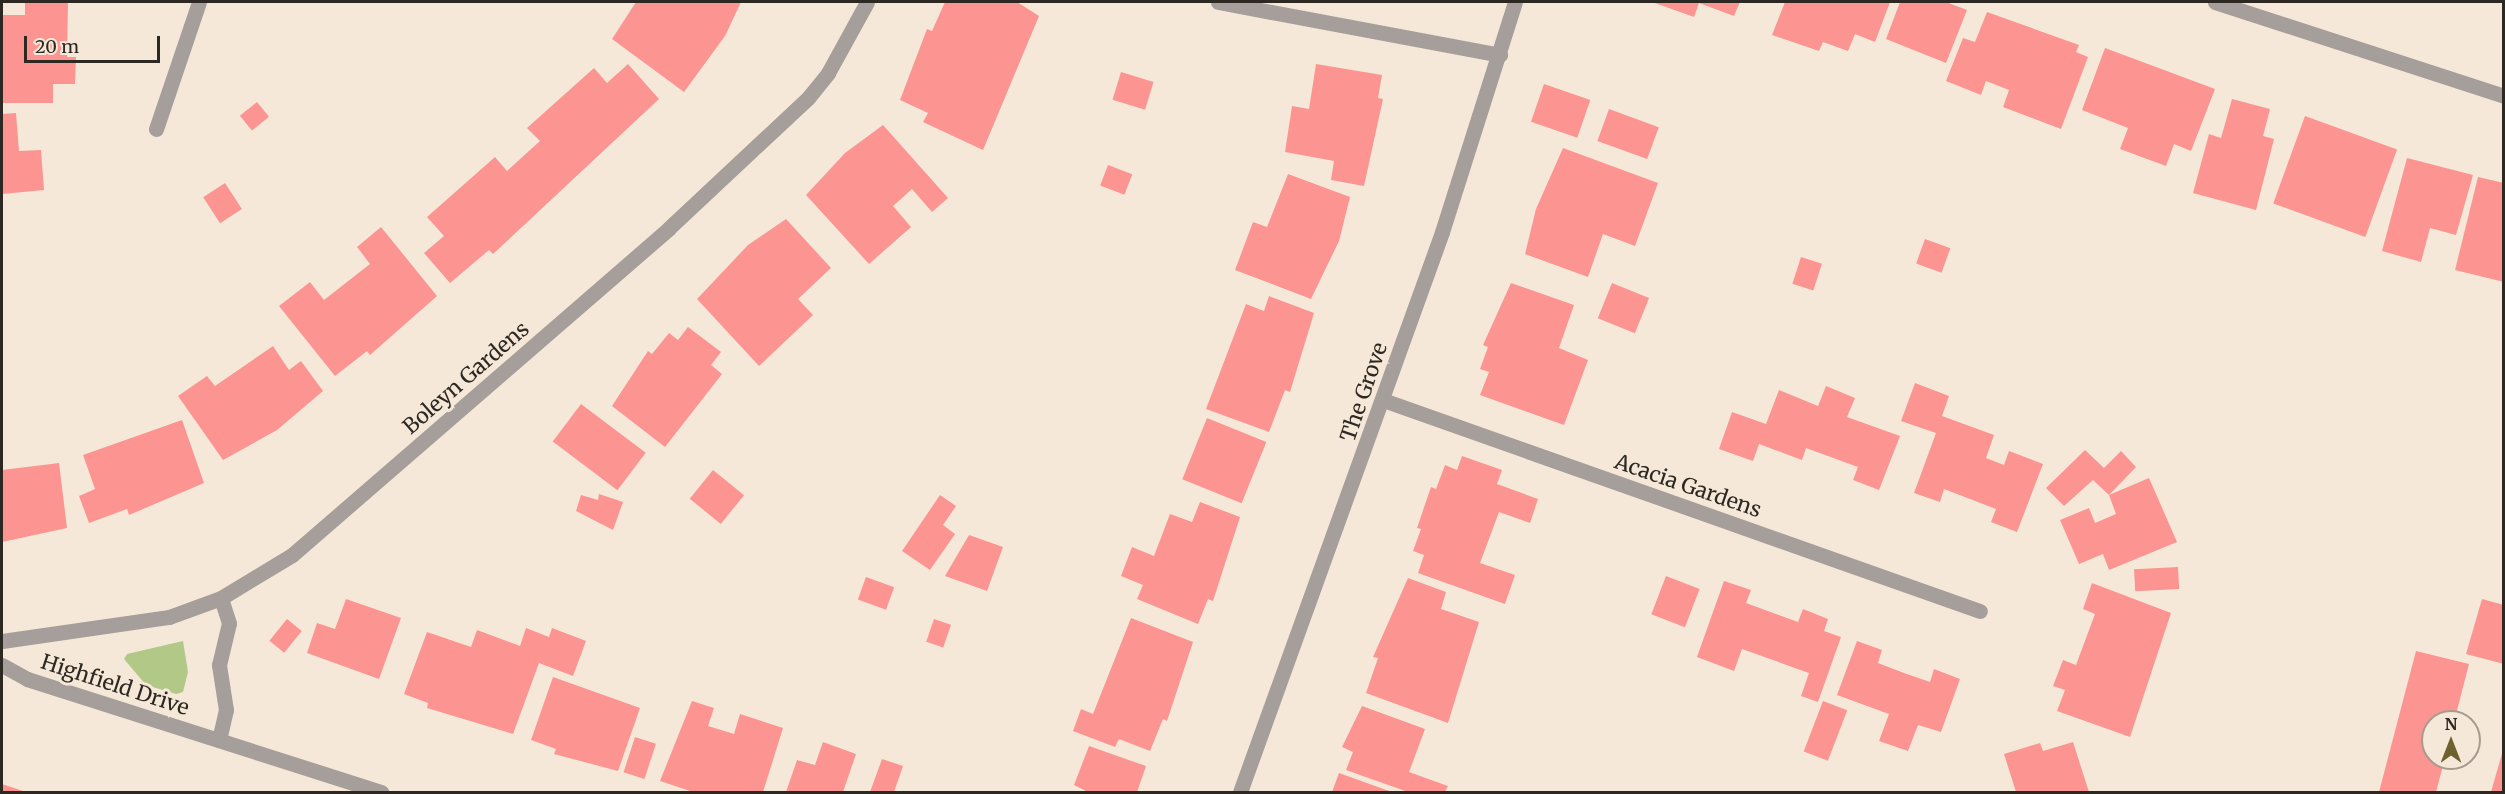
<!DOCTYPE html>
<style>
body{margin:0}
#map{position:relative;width:2505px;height:794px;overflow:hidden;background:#f5e8d8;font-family:Merriweather,serif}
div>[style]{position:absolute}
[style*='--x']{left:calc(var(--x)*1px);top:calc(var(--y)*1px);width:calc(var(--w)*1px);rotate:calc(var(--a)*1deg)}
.green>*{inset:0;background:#b1c886}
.building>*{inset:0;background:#fc9591;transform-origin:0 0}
.service>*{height:15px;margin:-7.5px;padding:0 7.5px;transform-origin:7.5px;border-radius:7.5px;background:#a69e9a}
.minor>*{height:15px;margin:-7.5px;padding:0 7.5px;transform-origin:7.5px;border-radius:7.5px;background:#a69e9a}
span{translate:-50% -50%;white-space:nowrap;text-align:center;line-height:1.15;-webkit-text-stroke:6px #f5e8d8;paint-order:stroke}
.street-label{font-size:21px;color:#2d2822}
.frame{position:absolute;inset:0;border:3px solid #2d2822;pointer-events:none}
.north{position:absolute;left:2421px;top:710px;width:60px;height:60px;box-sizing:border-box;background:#f5e8d8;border:2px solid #a59b8f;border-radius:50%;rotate:0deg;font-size:16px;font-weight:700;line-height:24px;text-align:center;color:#2d2822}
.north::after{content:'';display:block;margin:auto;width:21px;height:27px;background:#6d612e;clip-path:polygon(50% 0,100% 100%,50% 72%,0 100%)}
.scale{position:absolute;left:24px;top:36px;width:136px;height:27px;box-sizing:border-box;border:3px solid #2d2822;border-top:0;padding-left:8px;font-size:18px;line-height:21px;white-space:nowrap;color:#2d2822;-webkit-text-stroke:4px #f5e8d8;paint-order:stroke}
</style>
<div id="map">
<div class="green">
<div style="clip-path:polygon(183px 641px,188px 672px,183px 692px,176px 694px,146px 685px,124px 659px,127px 654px)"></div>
</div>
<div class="building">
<div style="clip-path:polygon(25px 2px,68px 3px,67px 57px,76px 57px,75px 84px,53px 84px,53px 103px,2px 103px,3px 15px,25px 15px)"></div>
<div style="clip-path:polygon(636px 2px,741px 2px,725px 36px,684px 92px,612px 39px)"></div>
<div style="clip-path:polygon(945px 2px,1017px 2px,1039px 16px,983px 150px,923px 122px,928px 113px,900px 100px,927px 29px,932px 31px)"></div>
<div style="clip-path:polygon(1652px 2px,1740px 2px,1734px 16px,1699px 3px,1694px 17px)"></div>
<div style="clip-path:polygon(1785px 2px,1890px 2px,1875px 42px,1855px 34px,1848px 51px,1823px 42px,1819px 51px,1772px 35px)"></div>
<div style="clip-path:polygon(1900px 2px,1946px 2px,1967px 10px,1946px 63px,1886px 39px)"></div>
<div style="clip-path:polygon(1987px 12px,2079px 45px,2076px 52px,2088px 57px,2061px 129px,2003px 107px,2009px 90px,1986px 81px,1981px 95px,1946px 81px,1963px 38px,1975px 42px)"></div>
<div style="clip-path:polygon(2105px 48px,2215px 89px,2191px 151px,2174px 144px,2166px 166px,2120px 149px,2128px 128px,2082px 110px)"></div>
<div style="clip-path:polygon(628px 64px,659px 99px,493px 254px,489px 250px,450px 283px,424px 253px,444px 236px,427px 217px,495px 157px,507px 171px,540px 141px,527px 128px,594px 68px,607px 83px)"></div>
<div style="clip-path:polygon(1316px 64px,1382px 75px,1378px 98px,1383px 99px,1364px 186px,1331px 180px,1334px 161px,1285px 152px,1292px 106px,1309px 109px)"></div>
<div style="left:1121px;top:72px;width:34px;height:29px;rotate:17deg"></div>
<div style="left:1544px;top:84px;width:49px;height:40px;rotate:19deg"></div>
<div style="clip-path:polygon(2232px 99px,2270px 109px,2263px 136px,2274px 139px,2256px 210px,2193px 193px,2209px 134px,2221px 138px)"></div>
<div style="left:257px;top:102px;width:19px;height:22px;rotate:51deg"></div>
<div style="left:1609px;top:109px;width:53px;height:34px;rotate:20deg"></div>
<div style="clip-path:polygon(16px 113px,19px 151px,41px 150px,44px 190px,2px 194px,2px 114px)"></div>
<div style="left:2305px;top:116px;width:98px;height:93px;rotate:20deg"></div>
<div style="clip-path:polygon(883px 125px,948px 198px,932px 212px,912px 189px,893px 206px,911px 227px,869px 264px,806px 195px,845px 153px)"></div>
<div style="clip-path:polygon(1563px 148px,1658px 183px,1635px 246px,1603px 234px,1588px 277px,1525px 254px,1536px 209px)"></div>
<div style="clip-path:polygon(2407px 158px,2473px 175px,2456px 235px,2430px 228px,2421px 262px,2382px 251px)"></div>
<div style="left:1108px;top:165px;width:26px;height:22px;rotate:21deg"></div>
<div style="clip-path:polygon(1288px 174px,1350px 197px,1339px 241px,1311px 299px,1235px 270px,1253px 222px,1267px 227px)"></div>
<div style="clip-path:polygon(2478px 177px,2504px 183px,2504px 282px,2455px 270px)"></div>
<div style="left:225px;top:183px;width:31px;height:26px;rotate:57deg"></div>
<div style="clip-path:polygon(786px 219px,831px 268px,798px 299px,813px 315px,759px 366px,697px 299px,748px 245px)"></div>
<div style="clip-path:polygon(381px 227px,437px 296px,370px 355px,367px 351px,335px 376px,279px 306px,310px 282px,324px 300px,370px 264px,357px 247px)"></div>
<div style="left:1925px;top:239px;width:27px;height:26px;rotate:20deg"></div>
<div style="left:1801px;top:257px;width:22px;height:28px;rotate:18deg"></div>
<div style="clip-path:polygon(1511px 283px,1574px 305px,1559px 348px,1588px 360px,1564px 425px,1480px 395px,1489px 372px,1480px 369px,1488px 347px,1483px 345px)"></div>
<div style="left:1612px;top:283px;width:40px;height:38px;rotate:22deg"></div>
<div style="clip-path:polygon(1269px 296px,1314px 313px,1290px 392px,1285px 390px,1269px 432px,1206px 409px,1246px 304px,1264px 311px)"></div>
<div style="clip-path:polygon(688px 327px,721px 352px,711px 365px,722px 374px,665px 447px,612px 406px,648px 351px,652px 354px,669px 333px,678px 340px)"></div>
<div style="clip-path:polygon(273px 346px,289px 370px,301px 361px,323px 391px,277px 430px,223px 460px,178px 396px,207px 376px,215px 386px)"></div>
<div style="clip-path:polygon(1915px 383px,1949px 396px,1942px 416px,1994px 435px,1986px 458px,2004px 465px,2009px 451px,2043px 464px,2017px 532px,1991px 522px,1996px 509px,1944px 489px,1940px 502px,1914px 493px,1936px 433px,1901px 421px)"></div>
<div style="clip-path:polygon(1826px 386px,1855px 398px,1847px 417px,1900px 436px,1879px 490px,1853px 480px,1858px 467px,1806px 448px,1802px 460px,1759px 444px,1753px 461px,1719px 449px,1732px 412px,1766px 424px,1779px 390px,1818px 406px)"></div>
<div style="left:581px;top:404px;width:81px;height:47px;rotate:37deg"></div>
<div style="left:1207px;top:418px;width:64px;height:66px;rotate:22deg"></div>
<div style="clip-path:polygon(182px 420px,204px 483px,129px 515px,127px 509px,89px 523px,79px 496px,95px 489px,83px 455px)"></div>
<div style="clip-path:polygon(2085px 450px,2104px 468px,2121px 451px,2136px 467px,2109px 495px,2093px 480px,2064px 506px,2046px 488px)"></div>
<div style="clip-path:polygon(1462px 456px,1502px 470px,1497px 484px,1538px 499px,1530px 523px,1499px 512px,1480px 563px,1515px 575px,1505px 604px,1418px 573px,1424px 555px,1413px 551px,1421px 529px,1417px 528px,1431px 487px,1436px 489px,1445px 465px,1457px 470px)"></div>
<div style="clip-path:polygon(59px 463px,67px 528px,2px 542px,2px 470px)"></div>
<div style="left:713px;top:470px;width:40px;height:37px;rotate:39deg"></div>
<div style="clip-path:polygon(2149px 478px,2177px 542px,2109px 570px,2103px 554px,2079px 564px,2060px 520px,2089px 508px,2095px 523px,2116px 514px,2109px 495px)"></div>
<div style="clip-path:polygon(599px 494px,623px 502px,613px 530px,576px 511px,581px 495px,598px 500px)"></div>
<div style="clip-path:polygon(940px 495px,956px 506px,943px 525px,955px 534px,930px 570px,902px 551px)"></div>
<div style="clip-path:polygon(1200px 502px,1240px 517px,1213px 601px,1208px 599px,1198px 624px,1137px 599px,1143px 585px,1121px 576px,1132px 547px,1154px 556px,1170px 514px,1192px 522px)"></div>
<div style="clip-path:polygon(969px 535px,1003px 547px,987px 591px,945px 576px)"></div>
<div style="left:2178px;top:567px;width:22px;height:44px;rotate:87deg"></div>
<div style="left:1666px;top:576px;width:36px;height:41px;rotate:21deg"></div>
<div style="left:866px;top:577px;width:30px;height:24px;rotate:20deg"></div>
<div style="clip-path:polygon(1408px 578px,1446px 592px,1441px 609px,1479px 622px,1448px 723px,1366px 693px,1378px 658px,1373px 657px)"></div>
<div style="clip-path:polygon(1724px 581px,1751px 590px,1746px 603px,1798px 622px,1803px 609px,1828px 619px,1824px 631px,1841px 637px,1818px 702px,1801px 696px,1809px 673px,1742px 649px,1734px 671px,1697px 657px)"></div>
<div style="clip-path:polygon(2092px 583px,2171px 613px,2130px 737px,2057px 711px,2065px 690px,2053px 686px,2063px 660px,2076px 665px,2095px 614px,2083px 609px)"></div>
<div style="clip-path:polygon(346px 599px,401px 618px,379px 679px,307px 653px,317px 623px,335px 629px)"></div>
<div style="clip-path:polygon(2482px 599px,2504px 605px,2504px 664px,2466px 654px)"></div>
<div style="clip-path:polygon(1131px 618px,1193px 642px,1167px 721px,1163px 719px,1150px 751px,1119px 739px,1115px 747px,1073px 731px,1081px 709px,1093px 714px)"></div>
<div style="left:287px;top:619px;width:19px;height:28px;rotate:39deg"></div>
<div style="left:934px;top:619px;width:18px;height:24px;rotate:19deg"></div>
<div style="clip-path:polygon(526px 628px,549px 637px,552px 628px,586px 641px,573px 676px,539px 663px,513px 734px,427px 708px,428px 703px,404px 694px,427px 632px,471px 647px,477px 630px,520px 646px)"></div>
<div style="clip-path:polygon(1857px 641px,1882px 650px,1878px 663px,1904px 673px,1930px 682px,1934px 669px,1960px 679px,1941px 732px,1918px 725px,1908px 751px,1879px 741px,1889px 714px,1837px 695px)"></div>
<div style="clip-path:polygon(2416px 651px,2469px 664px,2454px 722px,2433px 722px,2433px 758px,2445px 758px,2436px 792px,2379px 792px)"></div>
<div style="clip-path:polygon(553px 677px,640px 708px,618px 771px,554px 754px,556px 749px,531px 740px)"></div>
<div style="clip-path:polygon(692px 701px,714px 708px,708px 726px,734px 734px,740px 714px,783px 728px,763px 792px,693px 792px,660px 781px)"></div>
<div style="left:1823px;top:701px;width:26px;height:54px;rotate:21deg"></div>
<div style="clip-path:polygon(1362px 706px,1425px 729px,1409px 772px,1448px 786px,1445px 792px,1408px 792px,1346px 770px,1353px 752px,1342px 747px)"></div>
<div style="left:635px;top:737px;width:22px;height:37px;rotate:18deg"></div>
<div style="clip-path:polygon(823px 742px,856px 754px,843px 792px,786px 792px,797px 760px,815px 765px)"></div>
<div style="clip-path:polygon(2073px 742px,2089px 792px,2016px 792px,2004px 754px,2040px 743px,2043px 751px)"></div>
<div style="clip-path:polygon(1089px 746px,1146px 766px,1137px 792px,1088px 792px,1074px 785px)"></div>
<div style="clip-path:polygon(2503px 750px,2504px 792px,2491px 792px)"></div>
<div style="clip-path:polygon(882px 759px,903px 766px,894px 792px,870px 792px)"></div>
<div style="clip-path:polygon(1339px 773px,1392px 792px,1332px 792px)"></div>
<div style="clip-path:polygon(2px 784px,26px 792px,2px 792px)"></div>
</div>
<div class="service">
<div style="--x:1218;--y:2;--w:287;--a:10.6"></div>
</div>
<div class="minor">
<div style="--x:2215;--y:2;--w:304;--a:18"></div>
<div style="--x:156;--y:129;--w:134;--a:-71.3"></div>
<div style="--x:1383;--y:400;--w:633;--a:19.47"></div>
<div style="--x:2;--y:641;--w:169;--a:-8.2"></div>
<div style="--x:169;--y:617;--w:55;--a:-20.1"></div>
<div style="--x:221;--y:598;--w:83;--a:-31.2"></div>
<div style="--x:292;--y:555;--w:499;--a:-40.9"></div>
<div style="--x:669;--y:228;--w:190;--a:-43.1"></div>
<div style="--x:808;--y:98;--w:32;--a:-51"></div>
<div style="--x:828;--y:73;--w:81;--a:-61.2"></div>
<div style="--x:2;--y:665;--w:29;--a:29"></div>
<div style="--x:27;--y:679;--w:372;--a:17.7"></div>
<div style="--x:219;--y:740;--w:31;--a:-77"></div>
<div style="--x:226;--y:710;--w:46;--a:-98.8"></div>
<div style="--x:219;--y:665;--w:43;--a:-76.6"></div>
<div style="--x:229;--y:623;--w:26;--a:-108"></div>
<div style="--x:1240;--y:792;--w:595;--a:-70.16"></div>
<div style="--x:1442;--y:232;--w:241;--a:-72.4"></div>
</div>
<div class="street-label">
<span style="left:466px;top:378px;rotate:-41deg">Boleyn Gardens</span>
<span style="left:1364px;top:392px;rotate:-71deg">The Grove</span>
<span style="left:1688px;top:486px;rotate:19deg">Acacia Gardens</span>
<span style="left:115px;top:685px;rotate:18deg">Highfield Drive</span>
</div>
<div class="frame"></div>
<div class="north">N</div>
<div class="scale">20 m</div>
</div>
